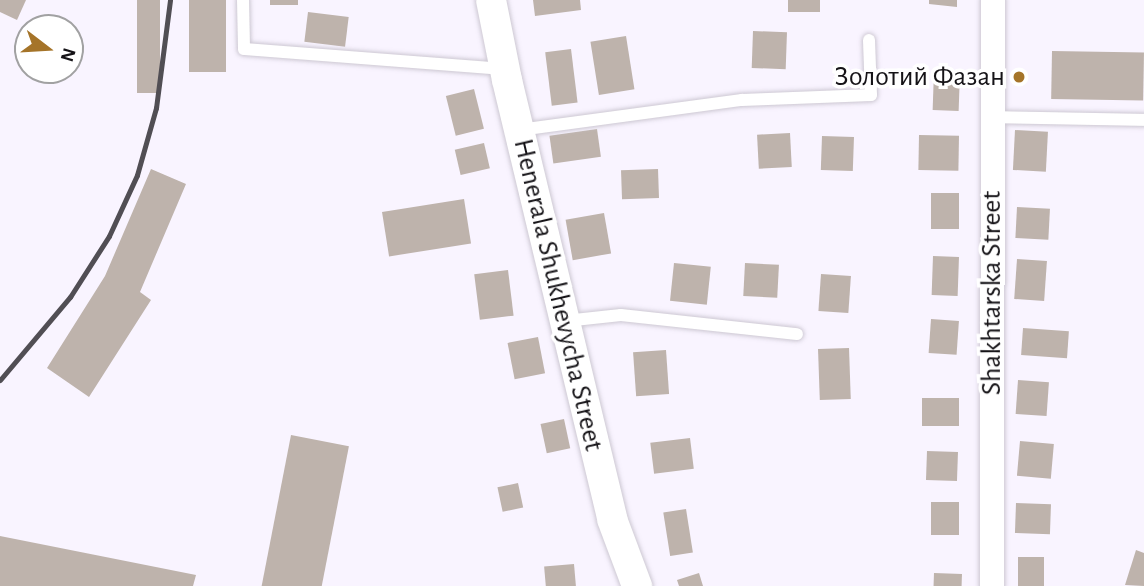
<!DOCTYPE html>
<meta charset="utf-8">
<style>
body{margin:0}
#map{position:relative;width:1144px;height:586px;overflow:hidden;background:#f9f4ff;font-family:"Alegreya Sans",sans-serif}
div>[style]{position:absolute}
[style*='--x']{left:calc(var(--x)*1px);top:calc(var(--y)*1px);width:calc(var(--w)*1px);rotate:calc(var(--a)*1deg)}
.building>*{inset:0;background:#beb3ac;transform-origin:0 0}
.roads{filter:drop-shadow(0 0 2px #cdc8d3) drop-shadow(0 0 2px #cdc8d3)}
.service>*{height:12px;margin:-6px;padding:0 6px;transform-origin:6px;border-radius:6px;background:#fff}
.minor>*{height:24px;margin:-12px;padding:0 12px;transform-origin:12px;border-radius:12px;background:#fff}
.tertiary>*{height:30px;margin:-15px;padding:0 15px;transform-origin:15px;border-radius:15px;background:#fff}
.rail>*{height:5px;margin:-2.5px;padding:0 2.5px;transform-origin:2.5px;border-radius:2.5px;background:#514e54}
.dots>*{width:19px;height:19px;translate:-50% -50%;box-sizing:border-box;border:4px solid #fff;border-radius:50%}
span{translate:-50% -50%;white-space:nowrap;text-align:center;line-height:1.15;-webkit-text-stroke:7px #fff;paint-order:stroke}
.poi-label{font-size:28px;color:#151317}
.right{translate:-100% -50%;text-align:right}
.street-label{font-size:28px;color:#151317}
.north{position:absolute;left:14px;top:14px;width:70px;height:70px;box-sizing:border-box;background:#fff;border:2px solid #a1a1a2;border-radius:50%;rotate:107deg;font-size:19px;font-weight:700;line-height:28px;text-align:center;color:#151317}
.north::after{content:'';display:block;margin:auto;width:24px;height:32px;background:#a57429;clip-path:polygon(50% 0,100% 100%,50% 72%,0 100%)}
</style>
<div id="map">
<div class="building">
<div style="clip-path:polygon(0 0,26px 0,17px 20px,0 12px)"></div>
<div style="left:137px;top:0;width:23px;height:93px"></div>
<div style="left:189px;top:0;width:37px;height:72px"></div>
<div style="left:270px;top:0;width:28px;height:5px"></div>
<div style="clip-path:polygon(533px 0,580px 0,581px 10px,535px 16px)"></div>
<div style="left:788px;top:0;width:32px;height:12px"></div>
<div style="clip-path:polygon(929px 0,957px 0,957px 7px,929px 4px)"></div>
<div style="left:308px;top:12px;width:41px;height:30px;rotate:7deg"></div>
<div style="left:753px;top:31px;width:34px;height:37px;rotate:2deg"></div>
<div style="left:626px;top:36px;width:54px;height:36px;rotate:81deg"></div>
<div style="left:571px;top:49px;width:54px;height:26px;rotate:83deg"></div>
<div style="left:1052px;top:51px;width:92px;height:48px;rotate:1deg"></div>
<div style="left:934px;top:71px;width:26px;height:39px;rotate:2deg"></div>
<div style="left:474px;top:89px;width:41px;height:29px;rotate:76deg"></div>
<div style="left:597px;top:129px;width:28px;height:48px;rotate:82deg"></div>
<div style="left:1015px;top:130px;width:33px;height:40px;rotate:3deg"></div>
<div style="left:790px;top:133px;width:34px;height:33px;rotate:87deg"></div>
<div style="left:919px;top:135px;width:40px;height:35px;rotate:1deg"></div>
<div style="left:822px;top:136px;width:32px;height:34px;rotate:2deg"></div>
<div style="left:484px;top:143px;width:26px;height:30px;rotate:77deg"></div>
<div style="clip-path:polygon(151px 169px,186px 184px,140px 292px,151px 300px,89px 397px,47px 368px,105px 276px)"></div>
<div style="left:658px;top:169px;width:29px;height:37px;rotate:88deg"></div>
<div style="left:931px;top:193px;width:28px;height:36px"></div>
<div style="left:464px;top:199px;width:45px;height:83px;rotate:81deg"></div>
<div style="left:1017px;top:207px;width:33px;height:31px;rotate:3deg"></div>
<div style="left:604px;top:213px;width:41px;height:39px;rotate:80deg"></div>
<div style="left:933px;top:256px;width:26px;height:39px;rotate:2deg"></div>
<div style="left:1017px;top:259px;width:30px;height:40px;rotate:4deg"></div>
<div style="left:674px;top:263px;width:37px;height:38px;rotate:6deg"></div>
<div style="left:745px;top:263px;width:34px;height:33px;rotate:3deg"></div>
<div style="left:508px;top:270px;width:46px;height:34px;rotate:83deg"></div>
<div style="left:821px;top:274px;width:30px;height:37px;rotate:4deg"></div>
<div style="left:931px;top:319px;width:28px;height:34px;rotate:4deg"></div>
<div style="left:1023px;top:328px;width:46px;height:27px;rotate:4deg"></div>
<div style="left:538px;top:337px;width:37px;height:31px;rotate:79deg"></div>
<div style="left:849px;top:348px;width:51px;height:31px;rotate:88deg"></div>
<div style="left:666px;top:350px;width:44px;height:33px;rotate:86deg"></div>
<div style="left:1018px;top:380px;width:31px;height:34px;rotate:4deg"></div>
<div style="left:922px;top:398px;width:37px;height:28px"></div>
<div style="left:564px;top:419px;width:30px;height:24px;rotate:78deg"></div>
<div style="left:291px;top:435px;width:59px;height:154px;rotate:11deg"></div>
<div style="left:690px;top:438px;width:31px;height:40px;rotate:83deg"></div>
<div style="left:1020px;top:441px;width:34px;height:35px;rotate:5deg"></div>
<div style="left:927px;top:451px;width:31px;height:29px;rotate:2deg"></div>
<div style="left:518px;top:483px;width:25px;height:21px;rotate:78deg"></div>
<div style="left:959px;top:502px;width:33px;height:28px;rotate:90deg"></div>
<div style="left:1016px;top:503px;width:35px;height:30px;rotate:2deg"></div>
<div style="left:686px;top:509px;width:44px;height:23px;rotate:81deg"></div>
<div style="clip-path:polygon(0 536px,196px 575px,193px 586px,0 586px)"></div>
<div style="clip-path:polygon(1136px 550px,1144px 553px,1144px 586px,1125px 585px)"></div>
<div style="left:1018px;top:557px;width:26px;height:29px"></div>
<div style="left:574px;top:564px;width:22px;height:30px;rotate:85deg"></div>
<div style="clip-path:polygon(699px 573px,703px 586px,679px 586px,677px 580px)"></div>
<div style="left:934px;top:573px;width:28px;height:13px;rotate:2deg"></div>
</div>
<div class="roads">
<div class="service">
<div style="--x:243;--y:0;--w:49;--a:88.8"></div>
<div style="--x:244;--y:49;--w:261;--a:4.4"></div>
<div style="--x:992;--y:117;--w:152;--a:1.1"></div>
<div style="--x:519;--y:130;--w:225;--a:-7.7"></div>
<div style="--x:742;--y:100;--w:129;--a:-2.2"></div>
<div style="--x:871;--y:95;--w:55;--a:-92.1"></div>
<div style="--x:565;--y:321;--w:56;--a:-6.1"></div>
<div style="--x:621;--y:315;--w:177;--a:6.2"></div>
</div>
<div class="minor">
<div style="--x:992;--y:586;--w:586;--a:-89.9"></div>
</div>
<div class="tertiary">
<div style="--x:491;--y:0;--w:82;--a:78.7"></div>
<div style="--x:507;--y:80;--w:451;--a:76.5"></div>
<div style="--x:612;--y:519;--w:72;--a:69.5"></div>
</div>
</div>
<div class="rail">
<div style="--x:0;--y:380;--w:109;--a:-49.9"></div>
<div style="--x:70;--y:297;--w:72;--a:-57.4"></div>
<div style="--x:109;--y:236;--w:67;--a:-65.3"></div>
<div style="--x:137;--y:175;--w:70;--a:-74.2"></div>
<div style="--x:156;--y:108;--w:109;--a:-82.6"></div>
</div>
<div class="dots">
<div style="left:1019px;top:77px;background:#a57429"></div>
</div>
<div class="poi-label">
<span class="right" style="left:1005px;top:77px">Золотий Фазан</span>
</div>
<div class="street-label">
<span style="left:992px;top:293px;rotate:-90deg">Shakhtarska Street</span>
<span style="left:558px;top:295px;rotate:77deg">Henerala Shukhevycha Street</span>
</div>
<div class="north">N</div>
</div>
